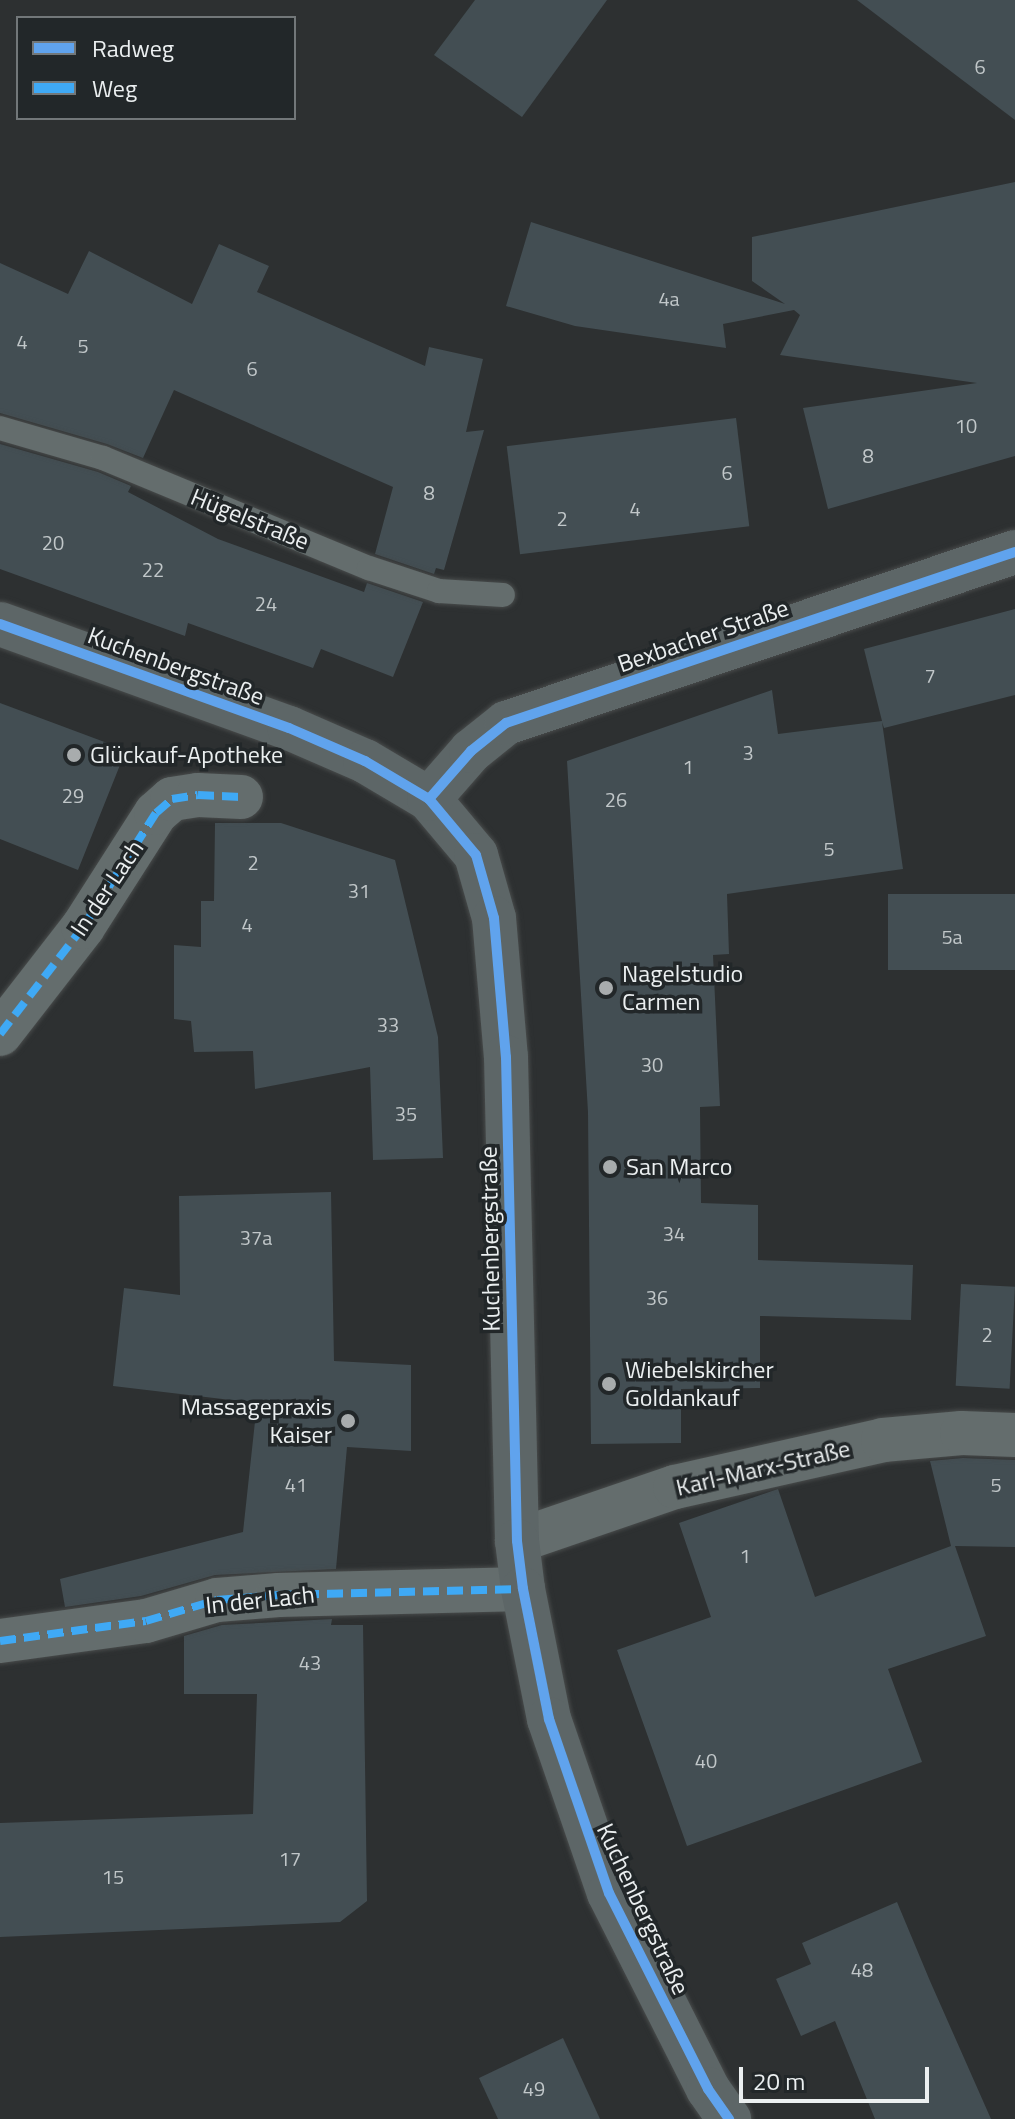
<!DOCTYPE html>
<meta charset="utf-8">
<style>
body{margin:0}
#map{position:relative;width:1015px;height:2119px;overflow:hidden;background:#2d3031;font-family:"Titillium Web",sans-serif}
div>[style]{position:absolute}
[style*='--x']{left:calc(var(--x)*1px);top:calc(var(--y)*1px);width:calc(var(--w)*1px);rotate:calc(var(--a)*1deg)}
.building>*{inset:0;background:#434e53;transform-origin:0 0}
.roads{filter:drop-shadow(0 0 2px #484b4b) drop-shadow(0 0 2px #484b4b)}
.lane>*{height:24px;margin:-12px;padding:0 12px;transform-origin:12px;border-radius:12px;background:#646d6d}
.street>*{height:44px;margin:-22px;padding:0 22px;transform-origin:22px;border-radius:22px;background:#646d6d}
.secondary>*{height:44px;margin:-22px;padding:0 22px;transform-origin:22px;border-radius:22px;background:#5d6667}
.quiet>*{height:8px;margin-top:-4px;transform-origin:0;background:repeating-linear-gradient(90deg,#3fa9f5 0 16px,transparent 0 24px)}
.cycleway>*{height:10px;margin:-5px;padding:0 5px;transform-origin:5px;border-radius:5px;background:#60a3ed}
.dots>*{width:22px;height:22px;translate:-50% -50%;box-sizing:border-box;border:4px solid #222729;border-radius:50%}
span{translate:-50% -50%;white-space:nowrap;text-align:center;line-height:1.15;-webkit-text-stroke:7px #222729;paint-order:stroke}
.number-label{font-size:20px;color:#c1c7c9}
.number-label span{-webkit-text-stroke-width:0}
.street-label{font-size:24px;color:#ebeff0}
.poi-label{font-size:24px;color:#ebeff0}
.left{translate:0 -50%;text-align:left}
.right{translate:-100% -50%;text-align:right}
.legend{position:absolute;left:16px;top:16px;width:280px;height:104px;box-sizing:border-box;background:#222729;border:2px solid #727779;margin:0;padding:10px 14px;list-style:none;font-size:24px;color:#ebeff0}
.legend li{display:flex;align-items:center;gap:16px;height:40px}
.legend b{width:40px;border:2px solid #727779}
.scale{position:absolute;left:739px;top:2067px;width:190px;height:36px;box-sizing:border-box;border:4px solid #ebeff0;border-top:0;padding-left:10px;font-size:24px;line-height:28px;white-space:nowrap;color:#ebeff0;-webkit-text-stroke:6px #222729;paint-order:stroke}
</style>
<div id="map">
<div class="building">
<div style="clip-path:polygon(475px 0,607px 0,522px 117px,434px 55px)"></div>
<div style="clip-path:polygon(857px 0,1015px 0,1015px 120px)"></div>
<div style="clip-path:polygon(1015px 182px,1015px 456px,828px 509px,803px 408px,977px 383px,780px 355px,800px 315px,794px 310px,723px 324px,726px 348px,575px 326px,506px 306px,531px 222px,785px 304px,752px 281px,752px 237px)"></div>
<div style="clip-path:polygon(219px 244px,269px 266px,257px 292px,425px 366px,429px 347px,483px 359px,466px 432px,484px 430px,444px 570px,436px 568px,434px 574px,375px 554px,393px 487px,174px 390px,143px 458px,107px 444px,0 413px,0 263px,68px 294px,89px 251px,192px 304px)"></div>
<div style="left:736px;top:418px;width:109px;height:231px;rotate:83deg"></div>
<div style="clip-path:polygon(0 444px,98px 472px,131px 486px,128px 492px,218px 539px,364px 592px,367px 583px,423px 602px,393px 677px,321px 649px,313px 668px,188px 623px,185px 636px,0 569px)"></div>
<div style="clip-path:polygon(1015px 609px,1015px 695px,884px 728px,882px 722px,903px 869px,727px 894px,729px 954px,713px 955px,720px 1106px,700px 1107px,701px 1203px,758px 1205px,758px 1260px,913px 1265px,911px 1320px,760px 1316px,760px 1388px,681px 1389px,681px 1443px,591px 1444px,588px 1112px,567px 761px,772px 690px,778px 734px,882px 721px,864px 649px)"></div>
<div style="clip-path:polygon(0 703px,126px 750px,78px 870px,0 839px)"></div>
<div style="clip-path:polygon(215px 823px,281px 823px,395px 860px,438px 1037px,443px 1158px,373px 1160px,370px 1067px,255px 1089px,253px 1051px,194px 1052px,191px 1021px,174px 1019px,174px 945px,201px 947px,201px 901px,214px 901px)"></div>
<div style="left:1015px;top:894px;width:76px;height:127px;rotate:90deg"></div>
<div style="clip-path:polygon(331px 1192px,334px 1361px,411px 1365px,411px 1451px,347px 1447px,336px 1569px,215px 1575px,141px 1596px,65px 1607px,60px 1579px,243px 1532px,257px 1403px,113px 1386px,124px 1288px,180px 1295px,179px 1196px)"></div>
<div style="left:961px;top:1284px;width:54px;height:102px;rotate:3deg"></div>
<div style="clip-path:polygon(963px 1458px,1015px 1460px,1015px 1547px,955px 1546px,986px 1636px,888px 1669px,922px 1762px,687px 1846px,617px 1650px,711px 1617px,679px 1523px,778px 1489px,815px 1597px,951px 1546px,930px 1461px)"></div>
<div style="clip-path:polygon(332px 1619px,331px 1625px,363px 1625px,367px 1901px,340px 1922px,0 1937px,0 1823px,253px 1814px,257px 1694px,184px 1694px,184px 1636px,222px 1625px)"></div>
<div style="clip-path:polygon(897px 1902px,930px 1981px,991px 2119px,875px 2119px,835px 2021px,801px 2036px,776px 1979px,811px 1964px,802px 1943px)"></div>
<div style="clip-path:polygon(563px 2038px,600px 2119px,498px 2119px,479px 2078px)"></div>
</div>
<div class="roads">
<div class="lane">
<div style="--x:0;--y:428;--w:107;--a:16.2"></div>
<div style="--x:103;--y:458;--w:288;--a:22.5"></div>
<div style="--x:369;--y:568;--w:74;--a:18.2"></div>
<div style="--x:439;--y:591;--w:64;--a:3.6"></div>
</div>
<div class="street">
<div style="--x:0;--y:1034;--w:135;--a:-52.2"></div>
<div style="--x:83;--y:927;--w:135;--a:-57.4"></div>
<div style="--x:156;--y:813;--w:21;--a:-41"></div>
<div style="--x:172;--y:799;--w:26;--a:-9"></div>
<div style="--x:198;--y:795;--w:43;--a:2.7"></div>
<div style="--x:517;--y:1541;--w:167;--a:-18.9"></div>
<div style="--x:675;--y:1487;--w:213;--a:-12.7"></div>
<div style="--x:883;--y:1440;--w:79;--a:-5.1"></div>
<div style="--x:962;--y:1433;--w:53;--a:2.2"></div>
<div style="--x:0;--y:1641;--w:147;--a:-7.8"></div>
<div style="--x:146;--y:1621;--w:74;--a:-16.5"></div>
<div style="--x:217;--y:1600;--w:62;--a:-4.6"></div>
<div style="--x:279;--y:1595;--w:244;--a:-1.4"></div>
</div>
<div class="secondary">
<div style="--x:0;--y:624;--w:307;--a:19.8"></div>
<div style="--x:289;--y:728;--w:83;--a:23.5"></div>
<div style="--x:365;--y:761;--w:74;--a:30.7"></div>
<div style="--x:429;--y:799;--w:73;--a:50"></div>
<div style="--x:476;--y:855;--w:66;--a:74.1"></div>
<div style="--x:494;--y:918;--w:140;--a:85.1"></div>
<div style="--x:506;--y:1057;--w:484;--a:88.7"></div>
<div style="--x:517;--y:1541;--w:48;--a:82.9"></div>
<div style="--x:523;--y:1589;--w:133;--a:78.7"></div>
<div style="--x:549;--y:1719;--w:184;--a:71"></div>
<div style="--x:609;--y:1893;--w:220;--a:63.2"></div>
<div style="--x:708;--y:2089;--w:37;--a:55"></div>
<div style="--x:429;--y:799;--w:64;--a:-48.8"></div>
<div style="--x:471;--y:751;--w:45;--a:-38.7"></div>
<div style="--x:506;--y:723;--w:537;--a:-18.57"></div>
</div>
</div>
<div class="quiet">
<div style="--x:0;--y:1034;--w:135;--a:-52.2"></div>
<div style="--x:83;--y:927;--w:135;--a:-57.4"></div>
<div style="--x:156;--y:813;--w:21;--a:-41"></div>
<div style="--x:172;--y:799;--w:26;--a:-9"></div>
<div style="--x:198;--y:795;--w:43;--a:2.7"></div>
<div style="--x:0;--y:1641;--w:147;--a:-7.8"></div>
<div style="--x:146;--y:1621;--w:74;--a:-16.5"></div>
<div style="--x:217;--y:1600;--w:62;--a:-4.6"></div>
<div style="--x:279;--y:1595;--w:244;--a:-1.4"></div>
</div>
<div class="cycleway">
<div style="--x:0;--y:624;--w:307;--a:19.8"></div>
<div style="--x:289;--y:728;--w:83;--a:23.5"></div>
<div style="--x:365;--y:761;--w:74;--a:30.7"></div>
<div style="--x:429;--y:799;--w:73;--a:50"></div>
<div style="--x:476;--y:855;--w:66;--a:74.1"></div>
<div style="--x:494;--y:918;--w:140;--a:85.1"></div>
<div style="--x:506;--y:1057;--w:484;--a:88.7"></div>
<div style="--x:517;--y:1541;--w:48;--a:82.9"></div>
<div style="--x:523;--y:1589;--w:133;--a:78.7"></div>
<div style="--x:549;--y:1719;--w:184;--a:71"></div>
<div style="--x:609;--y:1893;--w:220;--a:63.2"></div>
<div style="--x:708;--y:2089;--w:37;--a:55"></div>
<div style="--x:429;--y:799;--w:64;--a:-48.8"></div>
<div style="--x:471;--y:751;--w:45;--a:-38.7"></div>
<div style="--x:506;--y:723;--w:537;--a:-18.57"></div>
</div>
<div class="dots">
<div style="left:74px;top:755px;background:#a8acad"></div>
<div style="left:606px;top:988px;background:#a8acad"></div>
<div style="left:610px;top:1167px;background:#a8acad"></div>
<div style="left:609px;top:1384px;background:#a8acad"></div>
<div style="left:348px;top:1421px;background:#a8acad"></div>
</div>
<div class="number-label">
<span style="left:980px;top:66px">6</span>
<span style="left:669px;top:298px">4a</span>
<span style="left:22px;top:341px">4</span>
<span style="left:83px;top:345px">5</span>
<span style="left:252px;top:368px">6</span>
<span style="left:966px;top:425px">10</span>
<span style="left:868px;top:455px">8</span>
<span style="left:727px;top:472px">6</span>
<span style="left:429px;top:492px">8</span>
<span style="left:635px;top:508px">4</span>
<span style="left:562px;top:518px">2</span>
<span style="left:53px;top:542px">20</span>
<span style="left:153px;top:569px">22</span>
<span style="left:266px;top:603px">24</span>
<span style="left:930px;top:675px">7</span>
<span style="left:748px;top:752px">3</span>
<span style="left:688px;top:766px">1</span>
<span style="left:73px;top:795px">29</span>
<span style="left:616px;top:799px">26</span>
<span style="left:829px;top:848px">5</span>
<span style="left:253px;top:862px">2</span>
<span style="left:359px;top:890px">31</span>
<span style="left:247px;top:924px">4</span>
<span style="left:952px;top:936px">5a</span>
<span style="left:388px;top:1024px">33</span>
<span style="left:652px;top:1064px">30</span>
<span style="left:406px;top:1113px">35</span>
<span style="left:674px;top:1233px">34</span>
<span style="left:256px;top:1237px">37a</span>
<span style="left:657px;top:1297px">36</span>
<span style="left:987px;top:1334px">2</span>
<span style="left:296px;top:1484px">41</span>
<span style="left:996px;top:1484px">5</span>
<span style="left:745px;top:1555px">1</span>
<span style="left:310px;top:1662px">43</span>
<span style="left:706px;top:1760px">40</span>
<span style="left:290px;top:1858px">17</span>
<span style="left:113px;top:1876px">15</span>
<span style="left:862px;top:1969px">48</span>
<span style="left:534px;top:2088px">49</span>
</div>
<div class="street-label">
<span style="left:250px;top:519px;rotate:22deg">Hügelstraße</span>
<span style="left:703px;top:636px;rotate:-19deg">Bexbacher Straße</span>
<span style="left:176px;top:666px;rotate:20deg">Kuchenbergstraße</span>
<span style="left:107px;top:888px;rotate:-56deg">In der Lach</span>
<span style="left:490px;top:1239px;rotate:-91deg">Kuchenbergstraße</span>
<span style="left:763px;top:1468px;rotate:-13deg">Karl-Marx-Straße</span>
<span style="left:260px;top:1600px;rotate:-6deg">In der Lach</span>
<span style="left:643px;top:1909px;rotate:65deg">Kuchenbergstraße</span>
</div>
<div class="poi-label">
<span class="left" style="left:90px;top:755px">Glückauf-Apotheke</span>
<span class="left" style="left:622px;top:988px">Nagelstudio<br>Carmen</span>
<span class="left" style="left:626px;top:1167px">San Marco</span>
<span class="left" style="left:625px;top:1384px">Wiebelskircher<br>Goldankauf</span>
<span class="right" style="left:332px;top:1421px">Massagepraxis<br>Kaiser</span>
</div>
<ul class="legend">
<li><b style="height:10px;background:#60a3ed"></b>Radweg</li>
<li><b style="height:10px;background:#3fa9f5"></b>Weg</li>
</ul>
<div class="scale">20 m</div>
</div>
